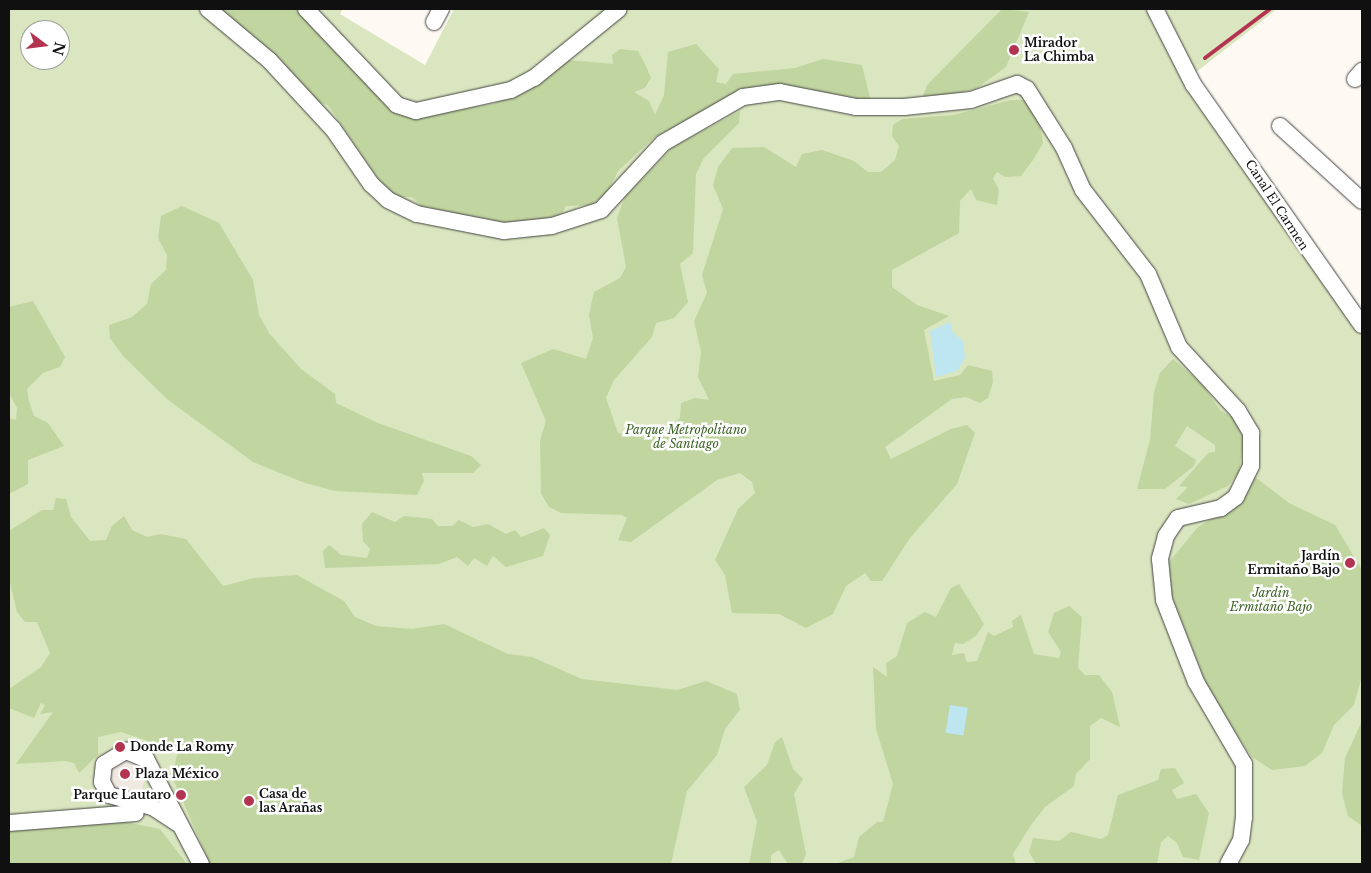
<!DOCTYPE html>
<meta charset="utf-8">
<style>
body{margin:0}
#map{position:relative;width:1371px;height:873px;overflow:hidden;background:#fefaf3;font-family:"Libre Baskerville",serif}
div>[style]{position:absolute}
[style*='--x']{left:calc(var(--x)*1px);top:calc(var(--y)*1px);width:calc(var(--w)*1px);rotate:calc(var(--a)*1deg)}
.green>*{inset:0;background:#dae6bf}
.forest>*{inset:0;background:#c1d5a0}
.plaza>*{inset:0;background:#efe9e2}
.water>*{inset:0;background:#bde6f1;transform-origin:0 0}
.roads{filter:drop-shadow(0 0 1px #434343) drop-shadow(0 0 1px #434343)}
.minor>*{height:16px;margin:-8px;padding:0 8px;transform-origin:8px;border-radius:8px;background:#fff}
.rail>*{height:4px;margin:-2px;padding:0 2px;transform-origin:2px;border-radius:2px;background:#b33450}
.dots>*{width:14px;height:14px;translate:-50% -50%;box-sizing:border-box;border:2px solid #fff;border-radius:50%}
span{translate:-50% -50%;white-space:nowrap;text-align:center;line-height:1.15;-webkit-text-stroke:5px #fff;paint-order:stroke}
.poi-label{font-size:12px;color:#101010;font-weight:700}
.left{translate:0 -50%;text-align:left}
.right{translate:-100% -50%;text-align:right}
.street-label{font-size:12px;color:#101010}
.park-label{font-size:12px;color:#3d6225;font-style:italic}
.frame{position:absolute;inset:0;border:10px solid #101010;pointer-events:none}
.north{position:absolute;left:20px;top:20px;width:50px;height:50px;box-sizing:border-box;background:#fff;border:1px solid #9f9f9f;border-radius:50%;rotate:105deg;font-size:14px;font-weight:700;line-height:20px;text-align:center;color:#101010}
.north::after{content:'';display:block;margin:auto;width:18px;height:22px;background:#b33450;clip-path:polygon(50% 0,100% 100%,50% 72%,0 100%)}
</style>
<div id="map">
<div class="green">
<div style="clip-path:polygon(evenodd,9px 9px,343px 9px,340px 14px,425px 65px,454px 9px,1277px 9px,1195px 73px,1362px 320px,1362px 864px,9px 864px,9px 9px,30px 30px,60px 30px,60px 60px,30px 60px,30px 30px)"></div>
</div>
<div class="forest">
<div style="clip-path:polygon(218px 9px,298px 9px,359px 74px,429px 115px,493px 104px,534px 86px,568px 60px,613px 64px,612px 55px,620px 49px,638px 51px,646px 66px,651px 78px,645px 88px,634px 92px,649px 101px,655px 115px,664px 95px,668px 52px,696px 44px,719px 69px,716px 82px,726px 84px,733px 74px,795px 68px,823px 59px,862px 65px,871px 102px,740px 92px,655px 137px,618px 171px,607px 193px,591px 205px,566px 206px,561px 215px,527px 222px,489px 223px,423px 208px,412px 197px,399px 197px,385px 189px,328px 105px,315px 101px)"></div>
<div style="clip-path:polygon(1002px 9px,1029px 12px,1006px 67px,977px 88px,937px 100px,923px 96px,927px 85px)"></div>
<div style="clip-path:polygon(1011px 100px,1024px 100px,1040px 125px,1043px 143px,1033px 160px,1021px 176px,1005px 177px,997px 172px,993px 178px,999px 190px,997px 205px,976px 200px,971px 189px,960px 201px,959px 233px,892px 270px,892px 287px,917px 305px,949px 316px,924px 330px,934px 381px,960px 375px,968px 365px,992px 371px,993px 382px,988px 398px,980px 403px,966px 397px,952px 399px,885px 447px,891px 459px,951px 429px,967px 425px,975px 433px,957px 484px,910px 538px,882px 581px,871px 581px,865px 573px,846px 586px,833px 614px,806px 628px,779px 614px,732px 613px,725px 575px,715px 560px,738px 509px,755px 493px,752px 482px,740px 473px,717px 480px,631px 542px,618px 540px,627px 518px,622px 515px,561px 513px,549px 507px,541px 494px,540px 440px,546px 421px,521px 363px,553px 349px,586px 359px,593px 338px,589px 315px,594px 292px,620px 278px,626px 267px,617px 218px,625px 197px,673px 147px,740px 111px,739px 123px,704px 158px,696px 174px,693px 253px,680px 264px,688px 302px,674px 318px,656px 323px,652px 337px,614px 380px,606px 398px,618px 433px,640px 437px,668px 427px,680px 418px,681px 403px,695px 398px,709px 400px,698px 377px,701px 352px,694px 321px,707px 293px,702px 275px,723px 209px,713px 185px,718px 167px,732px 148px,764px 147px,796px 167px,802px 154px,822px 150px,854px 161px,868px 172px,881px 172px,895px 160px,899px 146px,892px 136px,893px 125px,902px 119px,954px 115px)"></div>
<div style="clip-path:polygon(182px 206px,219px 223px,253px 280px,259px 315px,269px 333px,301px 369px,335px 394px,336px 403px,378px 423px,471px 456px,481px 465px,473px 473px,422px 473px,424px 481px,417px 495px,335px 491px,305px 483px,253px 462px,167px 399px,124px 357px,110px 338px,109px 325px,132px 317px,147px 304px,151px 284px,166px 270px,167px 255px,158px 238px,161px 216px)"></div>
<div style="clip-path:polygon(33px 301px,65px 357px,60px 367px,43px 373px,27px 389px,29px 401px,34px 416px,48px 423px,64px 446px,28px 460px,28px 484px,9px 494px,9px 418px,16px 420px,17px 408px,9px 393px,9px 307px)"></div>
<div style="clip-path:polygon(1173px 359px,1203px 385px,1220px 410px,1238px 421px,1244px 442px,1239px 472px,1228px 486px,1189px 504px,1176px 499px,1188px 487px,1179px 486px,1208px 453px,1215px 452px,1215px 445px,1187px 426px,1175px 446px,1196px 460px,1194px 466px,1165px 489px,1137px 489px,1150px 440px,1154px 392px,1160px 373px)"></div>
<div style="clip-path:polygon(1255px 477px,1289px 503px,1335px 525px,1362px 570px,1362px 676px,1354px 705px,1334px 725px,1322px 753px,1305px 766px,1272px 770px,1252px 757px,1209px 691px,1172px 596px,1168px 563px,1198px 527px,1238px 503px)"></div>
<div style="clip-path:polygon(56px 498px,66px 499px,71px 517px,90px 541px,106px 540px,112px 526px,124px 516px,132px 530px,147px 537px,160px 534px,186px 539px,223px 586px,254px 578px,297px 575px,344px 601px,355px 617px,376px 626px,412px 629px,444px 624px,508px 654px,532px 657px,582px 679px,677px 690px,706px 681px,737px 694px,740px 710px,725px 729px,717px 755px,687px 791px,671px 864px,210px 864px,172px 776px,178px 751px,121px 732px,98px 737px,98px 755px,79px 773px,74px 763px,65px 761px,16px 764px,53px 712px,40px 714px,45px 705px,41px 703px,34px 718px,9px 708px,9px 689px,41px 667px,50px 653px,37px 622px,25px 622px,17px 612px,9px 579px,9px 531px,42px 510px,53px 510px)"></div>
<div style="clip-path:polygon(372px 512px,395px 522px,404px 516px,432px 519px,438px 526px,452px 526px,459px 520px,473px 527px,488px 524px,506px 534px,515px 530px,521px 537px,544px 528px,550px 535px,543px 556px,506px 567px,493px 556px,487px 566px,474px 558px,468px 566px,457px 557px,439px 564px,325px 568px,323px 551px,329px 545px,341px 555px,367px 558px,370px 549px,363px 541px,362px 524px)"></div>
<div style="clip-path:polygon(959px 584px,984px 624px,976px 636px,963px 644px,955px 643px,952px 655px,964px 653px,967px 662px,977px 661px,988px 632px,994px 636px,1013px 627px,1012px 621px,1021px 615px,1034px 654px,1059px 658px,1061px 652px,1048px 632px,1054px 613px,1069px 606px,1082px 617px,1078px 668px,1085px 675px,1099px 675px,1112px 692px,1120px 727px,1101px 718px,1090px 726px,1090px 759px,1076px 774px,1074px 786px,1045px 807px,1031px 825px,1013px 854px,1016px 864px,835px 864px,854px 857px,859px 837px,877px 822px,883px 822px,893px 784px,876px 729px,873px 667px,887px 677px,886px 663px,897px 656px,907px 623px,925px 612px,936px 617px,951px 588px)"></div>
<div style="clip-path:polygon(1362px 721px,1362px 824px,1361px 825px,1348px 816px,1342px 793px,1345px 758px)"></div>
<div style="clip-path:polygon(782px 737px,793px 769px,803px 779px,794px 794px,806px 854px,802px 864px,788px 864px,779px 850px,771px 855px,771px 864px,749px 864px,757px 822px,744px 787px,767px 765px,775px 742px)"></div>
<div style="clip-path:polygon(1175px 768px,1184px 783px,1172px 790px,1177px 799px,1196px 794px,1209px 813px,1199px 860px,1183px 857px,1177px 843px,1168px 836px,1161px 842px,1157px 864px,1036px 864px,1029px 852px,1033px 838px,1059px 841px,1071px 832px,1101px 839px,1108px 835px,1118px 795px,1158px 780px,1161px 769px)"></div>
<div style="clip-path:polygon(115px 820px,160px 829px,187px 864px,9px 864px,9px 830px)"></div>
</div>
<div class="plaza">
<div style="clip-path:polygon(111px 760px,137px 760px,145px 778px,141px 794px,122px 797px,111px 785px,107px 766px)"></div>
</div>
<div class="water">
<div style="clip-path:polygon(950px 322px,953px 333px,963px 341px,965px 358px,957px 371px,936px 377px,930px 331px)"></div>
<div style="left:950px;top:705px;width:18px;height:28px;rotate:9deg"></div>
</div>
<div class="roads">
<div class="minor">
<div style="--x:208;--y:9;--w:80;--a:39.9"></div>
<div style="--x:269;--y:60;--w:94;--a:47.2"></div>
<div style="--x:333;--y:129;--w:67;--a:55.4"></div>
<div style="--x:371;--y:184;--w:23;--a:43"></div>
<div style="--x:388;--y:200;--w:32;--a:26"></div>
<div style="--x:417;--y:214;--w:89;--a:11.1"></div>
<div style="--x:504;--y:231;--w:48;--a:-5.9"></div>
<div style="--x:552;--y:226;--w:52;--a:-18.1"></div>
<div style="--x:601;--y:210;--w:91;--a:-47.2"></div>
<div style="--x:663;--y:143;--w:92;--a:-29.9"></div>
<div style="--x:743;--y:97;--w:37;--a:-8"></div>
<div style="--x:780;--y:92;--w:77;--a:11.2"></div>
<div style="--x:856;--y:107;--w:48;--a:0"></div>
<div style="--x:904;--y:107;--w:67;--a:-6"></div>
<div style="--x:971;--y:100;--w:49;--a:-19.2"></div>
<div style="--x:1017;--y:84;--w:11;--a:27"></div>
<div style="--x:1027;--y:89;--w:70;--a:57.9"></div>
<div style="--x:1064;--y:148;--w:46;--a:65.7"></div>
<div style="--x:1083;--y:190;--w:106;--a:52.3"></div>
<div style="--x:1148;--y:274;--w:79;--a:67"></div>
<div style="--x:1179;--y:347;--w:87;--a:47.3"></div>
<div style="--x:1238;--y:411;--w:26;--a:59"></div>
<div style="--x:1251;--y:433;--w:33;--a:90"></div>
<div style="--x:1251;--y:466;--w:34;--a:116"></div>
<div style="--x:1236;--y:497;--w:19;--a:144"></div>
<div style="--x:1221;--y:508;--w:44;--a:166.9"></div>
<div style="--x:1178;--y:518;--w:22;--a:124"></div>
<div style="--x:1166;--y:536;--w:24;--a:105"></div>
<div style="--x:1160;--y:559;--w:41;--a:84.4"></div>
<div style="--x:1164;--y:600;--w:88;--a:68.7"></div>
<div style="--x:1196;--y:682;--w:95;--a:59.7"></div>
<div style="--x:1244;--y:764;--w:53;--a:90"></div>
<div style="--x:1244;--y:817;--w:23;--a:97"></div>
<div style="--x:1241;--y:840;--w:27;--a:118"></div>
<div style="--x:306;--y:9;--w:132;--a:46.5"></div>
<div style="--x:397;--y:105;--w:20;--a:18"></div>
<div style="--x:416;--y:111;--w:97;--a:-12.5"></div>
<div style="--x:511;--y:90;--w:26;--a:-28"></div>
<div style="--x:534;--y:78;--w:109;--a:-39.1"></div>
<div style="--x:1155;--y:9;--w:84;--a:63.1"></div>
<div style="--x:1193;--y:84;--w:294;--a:55"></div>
<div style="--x:434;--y:22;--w:15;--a:-62"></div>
<div style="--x:1355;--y:79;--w:11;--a:-49"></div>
<div style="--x:1280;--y:126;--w:111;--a:42.4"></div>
<div style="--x:9;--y:823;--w:127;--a:-4.5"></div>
<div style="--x:177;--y:823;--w:30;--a:-147"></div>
<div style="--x:152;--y:807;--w:45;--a:-164.4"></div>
<div style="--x:109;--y:795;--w:15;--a:-118"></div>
<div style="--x:102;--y:782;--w:18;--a:-84"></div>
<div style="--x:104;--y:764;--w:26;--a:-31"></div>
<div style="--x:126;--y:751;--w:22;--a:22"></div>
<div style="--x:146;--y:759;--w:119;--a:62.4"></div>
</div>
</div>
<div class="rail">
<div style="--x:1205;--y:58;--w:81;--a:-37"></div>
</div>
<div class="dots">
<div style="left:1014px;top:50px;background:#b33450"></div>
<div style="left:1350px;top:563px;background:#b33450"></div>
<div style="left:120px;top:747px;background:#b33450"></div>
<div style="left:125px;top:774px;background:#b33450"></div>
<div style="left:181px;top:795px;background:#b33450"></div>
<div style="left:249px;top:801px;background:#b33450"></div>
</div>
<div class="poi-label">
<span class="left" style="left:1024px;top:50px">Mirador<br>La Chimba</span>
<span class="right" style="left:1340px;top:563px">Jardín<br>Ermitaño Bajo</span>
<span class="left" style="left:130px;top:747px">Donde La Romy</span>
<span class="left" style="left:135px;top:774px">Plaza México</span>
<span class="left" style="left:259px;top:801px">Casa de<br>las Arañas</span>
<span class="right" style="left:171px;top:795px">Parque Lautaro</span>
</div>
<div class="street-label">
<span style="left:1277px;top:205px;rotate:57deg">Canal El Carmen</span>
</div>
<div class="park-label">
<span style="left:686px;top:437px">Parque Metropolitano<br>de Santiago</span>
<span style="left:1271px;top:600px">Jardin<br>Ermitaño Bajo</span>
</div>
<div class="frame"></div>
<div class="north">N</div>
</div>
